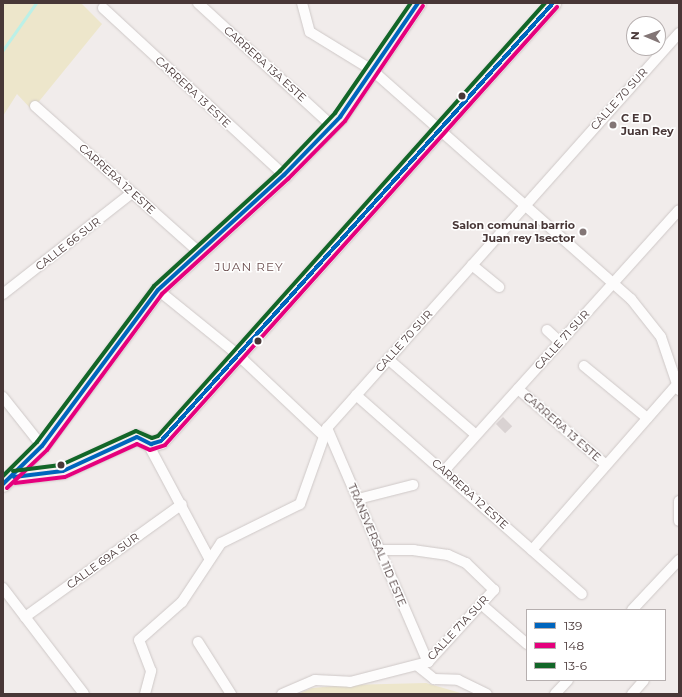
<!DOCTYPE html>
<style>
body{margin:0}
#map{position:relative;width:682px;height:697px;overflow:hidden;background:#f1eceb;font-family:Montserrat,sans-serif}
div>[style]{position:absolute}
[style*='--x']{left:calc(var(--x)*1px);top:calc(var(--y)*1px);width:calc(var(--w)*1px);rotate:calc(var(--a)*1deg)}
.green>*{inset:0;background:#ede6cb}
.stream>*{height:2.5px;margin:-1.25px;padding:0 1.25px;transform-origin:1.25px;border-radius:1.25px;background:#bbf0e7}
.building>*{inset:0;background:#d9d2d2;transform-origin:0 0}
.roads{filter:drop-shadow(0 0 1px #cec8c7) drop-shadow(0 0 1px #cec8c7)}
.street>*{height:10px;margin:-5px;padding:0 5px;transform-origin:5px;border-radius:5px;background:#fdfcfc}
.secondary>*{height:15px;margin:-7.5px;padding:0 7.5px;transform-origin:7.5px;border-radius:7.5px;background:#f7f1ef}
.bus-1>*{height:4px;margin:-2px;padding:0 2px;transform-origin:2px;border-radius:2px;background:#0065bd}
.bus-2>*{height:4px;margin:-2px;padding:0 2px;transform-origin:2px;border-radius:2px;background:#e5007d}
.bus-3>*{height:4px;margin:-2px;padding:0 2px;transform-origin:2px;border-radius:2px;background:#126628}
.dots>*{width:11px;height:11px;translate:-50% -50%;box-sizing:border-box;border:2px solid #fff;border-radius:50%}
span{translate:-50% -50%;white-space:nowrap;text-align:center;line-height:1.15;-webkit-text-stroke:3px #fff;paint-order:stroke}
.street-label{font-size:11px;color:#483737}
.poi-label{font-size:11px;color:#483737;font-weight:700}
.left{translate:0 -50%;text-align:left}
.right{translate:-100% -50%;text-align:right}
.neighbourhood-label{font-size:12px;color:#6b4e4e;letter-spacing:1px}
.frame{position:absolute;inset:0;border:4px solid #483737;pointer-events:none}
.legend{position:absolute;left:526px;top:609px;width:140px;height:72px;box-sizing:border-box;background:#fff;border:1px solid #b6afaf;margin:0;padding:5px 7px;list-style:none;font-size:12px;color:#483737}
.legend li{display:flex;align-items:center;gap:8px;height:20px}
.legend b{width:20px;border:1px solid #b6afaf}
.north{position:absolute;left:626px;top:16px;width:40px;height:40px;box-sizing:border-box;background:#fff;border:1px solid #b6afaf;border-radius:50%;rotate:272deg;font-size:11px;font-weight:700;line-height:16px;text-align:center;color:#483737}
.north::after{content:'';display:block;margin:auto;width:14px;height:18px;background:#837676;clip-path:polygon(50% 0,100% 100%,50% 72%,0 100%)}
</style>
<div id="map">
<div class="green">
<div style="clip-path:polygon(3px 3px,81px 3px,102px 24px,32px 110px,17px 94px,3px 116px)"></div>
<div style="clip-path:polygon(426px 683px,464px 694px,298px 694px,312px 688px,347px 685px)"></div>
</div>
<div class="stream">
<div style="--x:3;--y:50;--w:57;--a:-54.9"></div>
</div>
<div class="building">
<div style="left:503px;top:417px;width:13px;height:10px;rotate:45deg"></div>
</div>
<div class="roads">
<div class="street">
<div style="--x:198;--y:3;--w:182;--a:42.5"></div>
<div style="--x:302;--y:3;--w:30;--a:75"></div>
<div style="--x:310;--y:32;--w:73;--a:31.5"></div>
<div style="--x:372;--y:70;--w:346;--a:41.5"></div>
<div style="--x:631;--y:299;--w:48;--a:51.7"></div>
<div style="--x:661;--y:337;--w:56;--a:71.2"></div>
<div style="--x:103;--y:8;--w:246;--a:42.7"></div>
<div style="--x:35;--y:106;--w:221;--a:41.7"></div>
<div style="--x:472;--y:265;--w:35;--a:39"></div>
<div style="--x:158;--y:290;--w:102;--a:39"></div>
<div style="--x:237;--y:354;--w:117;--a:43.3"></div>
<div style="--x:3;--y:294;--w:164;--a:-38.1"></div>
<div style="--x:547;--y:330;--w:18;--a:43"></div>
<div style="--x:388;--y:359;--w:116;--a:40.8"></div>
<div style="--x:584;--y:366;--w:82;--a:39.5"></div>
<div style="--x:518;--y:389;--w:116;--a:40.8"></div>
<div style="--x:356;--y:395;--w:301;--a:41.4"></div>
<div style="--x:3;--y:397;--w:63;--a:51.5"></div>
<div style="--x:327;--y:428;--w:255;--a:66.7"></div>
<div style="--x:147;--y:442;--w:132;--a:61.9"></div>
<div style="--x:444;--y:471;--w:351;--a:-48"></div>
<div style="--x:358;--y:499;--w:57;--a:-14.3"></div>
<div style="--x:679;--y:501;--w:20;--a:90"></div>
<div style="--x:532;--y:550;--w:223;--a:-48.8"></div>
<div style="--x:3;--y:588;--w:133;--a:52.6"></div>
<div style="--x:481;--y:604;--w:61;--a:41"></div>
<div style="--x:632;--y:610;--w:69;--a:-46.8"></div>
<div style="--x:25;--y:617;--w:193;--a:-35.7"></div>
<div style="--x:198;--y:642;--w:62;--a:57.6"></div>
<div style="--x:418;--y:666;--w:21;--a:39"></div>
<div style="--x:434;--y:679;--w:24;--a:2"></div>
<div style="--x:458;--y:680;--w:32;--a:26"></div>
<div style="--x:145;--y:694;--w:24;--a:-75"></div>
<div style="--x:151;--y:671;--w:33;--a:-111"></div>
<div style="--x:139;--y:640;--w:57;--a:-41.5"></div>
<div style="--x:182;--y:602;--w:71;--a:-56.5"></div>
<div style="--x:221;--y:543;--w:88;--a:-26.3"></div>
<div style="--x:300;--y:504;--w:81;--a:-70.4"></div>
<div style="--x:327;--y:428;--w:529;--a:-48.29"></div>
<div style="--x:282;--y:694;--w:36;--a:-23"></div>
<div style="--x:315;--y:680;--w:35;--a:3"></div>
<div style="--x:350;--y:682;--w:81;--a:-14.4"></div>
<div style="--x:428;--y:662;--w:98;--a:-47.5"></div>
<div style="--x:494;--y:590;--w:39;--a:-136"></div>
<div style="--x:466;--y:563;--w:20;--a:-156"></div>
<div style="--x:448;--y:555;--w:34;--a:-172"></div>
<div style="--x:414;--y:550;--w:34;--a:180"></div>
<div style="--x:555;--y:694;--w:19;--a:-47"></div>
<div style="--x:632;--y:694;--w:18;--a:-49"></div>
</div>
<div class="secondary">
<div style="--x:14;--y:477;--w:49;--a:-7"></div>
<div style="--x:63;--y:471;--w:81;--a:-24.7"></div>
<div style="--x:137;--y:437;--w:16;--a:27"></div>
<div style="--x:151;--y:444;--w:10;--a:-17"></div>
<div style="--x:161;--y:441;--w:588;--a:-48.17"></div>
<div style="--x:3;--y:484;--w:54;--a:-44.3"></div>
<div style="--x:42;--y:446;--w:194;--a:-53.4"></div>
<div style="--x:158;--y:290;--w:171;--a:-42.4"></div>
<div style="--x:284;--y:175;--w:81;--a:-46"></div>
<div style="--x:340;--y:117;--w:138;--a:-55.6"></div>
</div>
</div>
<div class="bus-1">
<div style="--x:14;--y:477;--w:49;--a:-7"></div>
<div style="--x:63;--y:471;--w:81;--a:-24.7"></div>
<div style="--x:137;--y:437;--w:16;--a:27"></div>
<div style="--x:151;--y:444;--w:10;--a:-17"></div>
<div style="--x:161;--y:441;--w:588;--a:-48.17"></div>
<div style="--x:3;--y:484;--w:54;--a:-44.3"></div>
<div style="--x:42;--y:446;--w:194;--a:-53.4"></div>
<div style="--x:158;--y:290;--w:171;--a:-42.4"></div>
<div style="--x:284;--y:175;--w:81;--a:-46"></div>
<div style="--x:340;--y:117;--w:138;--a:-55.6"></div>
</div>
<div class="bus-2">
<div style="--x:15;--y:483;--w:50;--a:-6.8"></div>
<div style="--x:65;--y:477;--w:79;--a:-24.6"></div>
<div style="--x:137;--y:444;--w:14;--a:25"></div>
<div style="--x:150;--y:450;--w:16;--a:-18"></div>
<div style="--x:165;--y:445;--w:588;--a:-48.17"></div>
<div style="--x:7;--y:488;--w:55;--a:-43.5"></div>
<div style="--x:47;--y:450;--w:194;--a:-53.6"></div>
<div style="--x:162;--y:294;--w:171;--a:-42.4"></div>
<div style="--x:288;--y:179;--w:81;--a:-45.5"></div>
<div style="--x:345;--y:121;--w:139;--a:-55.9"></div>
</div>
<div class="bus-3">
<div style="--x:13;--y:471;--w:48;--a:-7.1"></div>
<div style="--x:61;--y:465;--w:82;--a:-24.4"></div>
<div style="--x:136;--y:431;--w:17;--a:24"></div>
<div style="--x:152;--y:438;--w:6;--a:-18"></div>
<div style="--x:158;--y:436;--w:581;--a:-48.21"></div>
<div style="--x:3;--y:476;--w:48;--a:-45"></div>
<div style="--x:37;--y:442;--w:195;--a:-53.1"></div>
<div style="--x:154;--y:286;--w:171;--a:-42.4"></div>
<div style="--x:280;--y:171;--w:80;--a:-46.5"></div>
<div style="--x:335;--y:113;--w:134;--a:-55.4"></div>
</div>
<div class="dots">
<div style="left:462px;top:96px;background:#483737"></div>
<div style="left:613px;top:125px;background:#837676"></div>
<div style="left:583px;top:232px;background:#837676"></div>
<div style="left:258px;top:341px;background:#483737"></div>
<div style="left:61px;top:465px;background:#483737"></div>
</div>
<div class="street-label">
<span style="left:265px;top:64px;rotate:42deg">CARRERA 13A ESTE</span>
<span style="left:193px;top:92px;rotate:43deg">CARRERA 13 ESTE</span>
<span style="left:619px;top:99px;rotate:-48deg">CALLE 70 SUR</span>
<span style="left:117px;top:179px;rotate:42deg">CARRERA 12 ESTE</span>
<span style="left:68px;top:244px;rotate:-38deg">CALLE 66 SUR</span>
<span style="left:562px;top:340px;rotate:-48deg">CALLE 71 SUR</span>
<span style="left:404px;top:341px;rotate:-48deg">CALLE 70 SUR</span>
<span style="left:562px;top:427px;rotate:41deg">CARRERA 13 ESTE</span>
<span style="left:470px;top:494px;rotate:42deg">CARRERA 12 ESTE</span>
<span style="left:377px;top:545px;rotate:67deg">TRANSVERSAL 11D ESTE</span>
<span style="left:103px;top:561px;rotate:-36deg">CALLE 69A SUR</span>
<span style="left:458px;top:628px;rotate:-47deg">CALLE 71A SUR</span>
</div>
<div class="poi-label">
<span class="left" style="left:621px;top:125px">C E D<br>Juan Rey</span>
<span class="right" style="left:575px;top:232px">Salon comunal barrio<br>Juan rey 1sector</span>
</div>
<div class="neighbourhood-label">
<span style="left:249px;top:267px">JUAN REY</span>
</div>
<div class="frame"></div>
<ul class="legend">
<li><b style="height:5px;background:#0065bd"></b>139</li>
<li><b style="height:5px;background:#e5007d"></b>148</li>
<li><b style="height:5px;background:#126628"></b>13-6</li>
</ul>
<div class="north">N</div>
</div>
